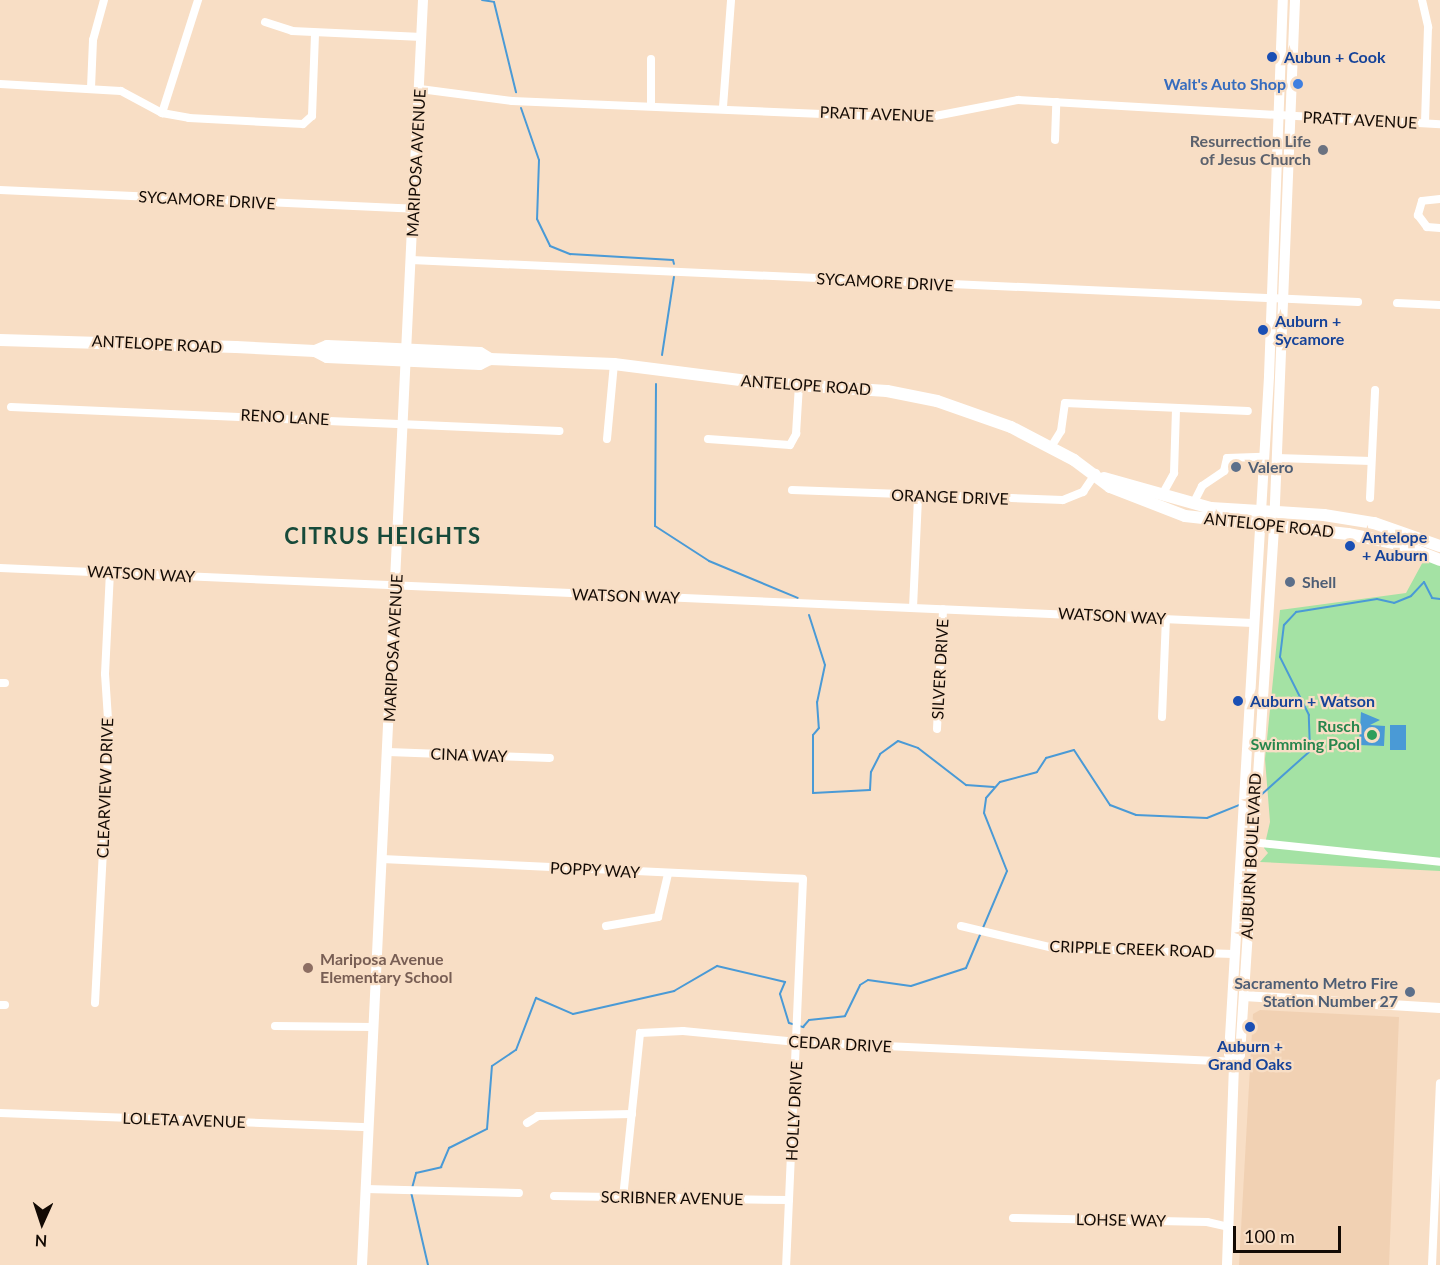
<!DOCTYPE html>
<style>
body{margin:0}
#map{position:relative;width:1440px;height:1265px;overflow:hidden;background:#f8dec5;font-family:Lato,sans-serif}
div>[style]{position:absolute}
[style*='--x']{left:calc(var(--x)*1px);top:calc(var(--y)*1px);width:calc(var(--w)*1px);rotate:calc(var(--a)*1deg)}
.built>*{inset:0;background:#f1d1b3}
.green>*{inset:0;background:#a4e2a4}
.water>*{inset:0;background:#4a9ad6;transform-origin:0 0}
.stream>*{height:2px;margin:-1px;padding:0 1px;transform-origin:1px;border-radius:1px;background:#4a9ad6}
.street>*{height:8px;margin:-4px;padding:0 4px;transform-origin:4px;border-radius:4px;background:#fff}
.secondary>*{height:10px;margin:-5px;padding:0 5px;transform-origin:5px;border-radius:5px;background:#fff}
.primary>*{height:12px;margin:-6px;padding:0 6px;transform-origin:6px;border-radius:6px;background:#fff}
.dots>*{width:16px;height:16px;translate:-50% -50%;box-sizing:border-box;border:3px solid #f8dec5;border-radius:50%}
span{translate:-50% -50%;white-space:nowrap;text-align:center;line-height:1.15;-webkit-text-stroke:4.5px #f8dec5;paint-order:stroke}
.transit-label{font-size:16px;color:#164399;font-weight:700}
.left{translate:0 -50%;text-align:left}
.shop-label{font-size:16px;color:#366cbe;font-weight:700}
.right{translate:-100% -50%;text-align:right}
.street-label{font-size:16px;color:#130a04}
.worship-label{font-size:16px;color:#5b616d;font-weight:700}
.service-label{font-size:16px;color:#4e5e75;font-weight:700}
.leisure-label{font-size:16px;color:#27864d;font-weight:700}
.education-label{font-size:16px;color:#785e54;font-weight:700}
.district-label{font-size:22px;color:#174a3a;font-weight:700;letter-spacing:1.5px}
.north{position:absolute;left:12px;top:1193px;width:60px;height:60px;-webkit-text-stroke:4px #f8dec5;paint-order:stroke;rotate:183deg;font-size:16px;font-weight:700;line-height:24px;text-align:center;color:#130a04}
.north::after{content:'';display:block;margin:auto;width:21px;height:27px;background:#130a04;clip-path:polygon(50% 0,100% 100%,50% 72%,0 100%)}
.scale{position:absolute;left:1233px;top:1226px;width:108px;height:27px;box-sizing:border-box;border:3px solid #130a04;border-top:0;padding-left:8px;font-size:18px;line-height:21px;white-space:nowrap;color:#130a04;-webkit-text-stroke:4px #f8dec5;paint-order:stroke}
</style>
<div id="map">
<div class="built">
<div style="clip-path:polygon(1260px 1010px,1399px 1017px,1389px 1265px,1239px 1265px,1253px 1014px)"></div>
</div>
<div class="green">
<div style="clip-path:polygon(1425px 558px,1440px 564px,1440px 871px,1260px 862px,1268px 853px,1264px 848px,1270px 822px,1265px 759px,1280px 610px,1406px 593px)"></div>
</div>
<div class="water">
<div style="clip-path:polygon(1361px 712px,1380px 720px,1370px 725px,1385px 726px,1384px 746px,1359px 745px)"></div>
<div style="left:1390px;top:725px;width:16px;height:25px"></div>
</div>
<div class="stream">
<div style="--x:482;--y:0;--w:12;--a:9"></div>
<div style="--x:494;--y:2;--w:93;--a:76.3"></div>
<div style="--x:521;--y:108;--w:55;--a:70.9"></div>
<div style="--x:539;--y:160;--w:59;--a:91.9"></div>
<div style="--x:537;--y:219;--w:30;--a:64"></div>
<div style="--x:550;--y:246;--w:22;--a:22"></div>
<div style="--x:570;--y:254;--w:103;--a:3.3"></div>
<div style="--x:673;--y:260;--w:4;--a:76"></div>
<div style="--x:662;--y:355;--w:79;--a:-81.3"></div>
<div style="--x:656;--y:384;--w:142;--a:90.4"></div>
<div style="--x:655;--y:526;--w:64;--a:32.9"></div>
<div style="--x:709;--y:561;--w:96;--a:22.6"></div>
<div style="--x:809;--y:615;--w:52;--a:72.3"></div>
<div style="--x:825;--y:665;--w:38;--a:102"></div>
<div style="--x:817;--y:702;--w:26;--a:86"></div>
<div style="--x:819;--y:728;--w:9;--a:131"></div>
<div style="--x:813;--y:735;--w:58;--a:90"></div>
<div style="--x:813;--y:793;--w:57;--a:-3"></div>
<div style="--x:870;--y:790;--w:18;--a:-87"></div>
<div style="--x:871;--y:772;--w:20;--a:-63"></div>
<div style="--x:880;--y:754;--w:22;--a:-36"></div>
<div style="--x:898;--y:741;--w:21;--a:19"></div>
<div style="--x:918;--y:748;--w:61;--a:37.6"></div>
<div style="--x:966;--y:785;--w:28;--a:4"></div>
<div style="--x:1261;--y:795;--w:66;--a:-41.9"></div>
<div style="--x:1310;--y:751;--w:36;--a:-92"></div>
<div style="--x:1309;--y:715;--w:65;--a:-116.6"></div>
<div style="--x:1280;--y:657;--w:32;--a:-83"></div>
<div style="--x:1284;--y:625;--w:18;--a:-47"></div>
<div style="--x:1296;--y:612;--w:82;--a:-9.1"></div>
<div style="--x:1377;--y:599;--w:17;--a:13"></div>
<div style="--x:1394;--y:603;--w:18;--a:-22"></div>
<div style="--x:1411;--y:596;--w:19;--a:-47"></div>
<div style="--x:1424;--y:582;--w:18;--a:63"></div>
<div style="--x:1432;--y:598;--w:8;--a:7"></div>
<div style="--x:428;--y:1265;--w:75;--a:-103.1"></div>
<div style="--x:411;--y:1192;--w:20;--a:-75"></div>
<div style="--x:416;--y:1173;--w:26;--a:-13"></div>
<div style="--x:441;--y:1167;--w:21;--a:-67"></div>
<div style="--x:449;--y:1148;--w:42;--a:-26.6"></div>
<div style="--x:487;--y:1129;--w:63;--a:-85.5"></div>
<div style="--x:492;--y:1066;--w:29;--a:-34"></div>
<div style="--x:516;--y:1050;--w:56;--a:-69"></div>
<div style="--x:536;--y:998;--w:40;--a:23.4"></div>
<div style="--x:573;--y:1014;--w:104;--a:-12.8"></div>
<div style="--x:674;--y:991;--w:50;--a:-30.2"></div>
<div style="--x:717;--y:966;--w:70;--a:13.2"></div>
<div style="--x:785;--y:982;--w:13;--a:113"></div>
<div style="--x:780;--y:994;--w:30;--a:73"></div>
<div style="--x:789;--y:1023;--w:15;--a:16"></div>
<div style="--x:803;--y:1027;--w:9;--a:-49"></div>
<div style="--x:809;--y:1020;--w:36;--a:-6"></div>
<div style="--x:845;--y:1016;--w:34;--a:-64"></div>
<div style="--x:860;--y:985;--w:9;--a:-32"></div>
<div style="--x:868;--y:980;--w:43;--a:7.9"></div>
<div style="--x:911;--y:986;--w:58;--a:-18.1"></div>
<div style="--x:966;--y:968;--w:105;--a:-67.1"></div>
<div style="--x:1007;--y:871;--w:62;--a:-111.6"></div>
<div style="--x:984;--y:813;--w:15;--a:-82"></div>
<div style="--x:986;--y:798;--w:21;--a:-49"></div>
<div style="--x:1000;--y:782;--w:38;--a:-15"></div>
<div style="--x:1037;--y:772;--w:17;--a:-57"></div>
<div style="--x:1046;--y:758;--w:29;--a:-16"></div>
<div style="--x:1074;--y:750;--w:66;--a:56.8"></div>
<div style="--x:1110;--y:805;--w:28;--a:21"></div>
<div style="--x:1136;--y:815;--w:71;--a:2.4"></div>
<div style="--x:1207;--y:818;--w:35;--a:-22"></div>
</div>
<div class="street">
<div style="--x:1422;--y:0;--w:28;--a:77"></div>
<div style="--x:1428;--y:27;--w:96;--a:91.8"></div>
<div style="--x:265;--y:22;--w:28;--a:18"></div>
<div style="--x:292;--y:31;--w:130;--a:2.6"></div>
<div style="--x:0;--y:84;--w:121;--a:3.3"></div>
<div style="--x:121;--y:91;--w:47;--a:28.2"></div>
<div style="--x:162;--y:113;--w:27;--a:10"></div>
<div style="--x:189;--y:118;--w:114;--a:3"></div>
<div style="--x:303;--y:124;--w:12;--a:-42"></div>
<div style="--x:312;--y:116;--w:83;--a:-87.9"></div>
<div style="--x:91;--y:88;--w:48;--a:-87.6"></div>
<div style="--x:93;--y:40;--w:41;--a:-74.6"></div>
<div style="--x:420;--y:89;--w:93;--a:7.4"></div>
<div style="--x:512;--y:101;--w:413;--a:2.4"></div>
<div style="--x:925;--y:118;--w:95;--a:-11"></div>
<div style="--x:1018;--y:100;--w:423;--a:3.3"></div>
<div style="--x:651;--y:106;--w:47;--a:-90"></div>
<div style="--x:723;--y:107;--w:107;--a:-85.7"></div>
<div style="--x:162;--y:113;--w:119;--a:-72.3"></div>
<div style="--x:1055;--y:140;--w:38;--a:-88"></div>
<div style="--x:0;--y:190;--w:415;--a:2.6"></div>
<div style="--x:1440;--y:199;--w:18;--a:174"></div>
<div style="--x:1422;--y:201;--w:15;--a:106"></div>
<div style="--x:1418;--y:215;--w:15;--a:53"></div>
<div style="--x:1427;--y:227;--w:13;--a:4"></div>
<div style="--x:411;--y:260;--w:948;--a:2.54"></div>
<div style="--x:1397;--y:303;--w:43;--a:2.7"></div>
<div style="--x:11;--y:407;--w:549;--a:2.51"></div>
<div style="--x:607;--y:439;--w:75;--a:-84.7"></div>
<div style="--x:708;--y:439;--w:82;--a:4.2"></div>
<div style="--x:790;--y:445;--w:13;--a:-61"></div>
<div style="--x:796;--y:434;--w:49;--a:-86.5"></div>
<div style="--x:1051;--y:447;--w:19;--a:-58"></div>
<div style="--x:1061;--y:431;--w:28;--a:-82"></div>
<div style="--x:1065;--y:403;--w:183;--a:2.5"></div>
<div style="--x:1277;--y:458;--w:94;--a:1.8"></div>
<div style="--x:792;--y:490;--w:271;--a:2.1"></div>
<div style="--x:1063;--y:500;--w:22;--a:-22"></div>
<div style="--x:1083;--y:492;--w:23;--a:-56"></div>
<div style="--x:1162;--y:495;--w:25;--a:-61"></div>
<div style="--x:1174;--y:473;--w:64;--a:-88.2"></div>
<div style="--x:1370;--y:498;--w:108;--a:-87.3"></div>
<div style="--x:1193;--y:504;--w:20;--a:-63"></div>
<div style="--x:1202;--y:486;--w:27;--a:-34"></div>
<div style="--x:1224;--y:471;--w:13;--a:-77"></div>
<div style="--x:1227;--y:458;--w:36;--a:-2"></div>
<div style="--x:0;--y:568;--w:1254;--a:2.51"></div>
<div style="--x:913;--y:608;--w:112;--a:-87.4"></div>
<div style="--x:0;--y:683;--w:5;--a:0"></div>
<div style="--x:1162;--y:717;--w:98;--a:-87.7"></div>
<div style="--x:937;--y:729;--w:120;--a:-87.1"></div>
<div style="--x:388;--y:752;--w:162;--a:2.1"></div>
<div style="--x:1251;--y:842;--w:190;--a:6"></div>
<div style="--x:382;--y:859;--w:421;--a:2.7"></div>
<div style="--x:803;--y:879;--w:386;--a:92.5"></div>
<div style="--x:606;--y:926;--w:53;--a:-9.8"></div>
<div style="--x:658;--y:917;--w:44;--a:-76.9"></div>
<div style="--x:961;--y:926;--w:95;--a:13.4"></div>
<div style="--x:1053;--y:948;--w:180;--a:1.9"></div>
<div style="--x:95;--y:1003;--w:269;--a:-87"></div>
<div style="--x:109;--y:734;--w:60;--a:-93.8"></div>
<div style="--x:105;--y:674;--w:102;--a:-87.2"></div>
<div style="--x:0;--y:1005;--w:5;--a:0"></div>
<div style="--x:275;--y:1026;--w:98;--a:0.6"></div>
<div style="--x:0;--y:1113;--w:369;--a:2.2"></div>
<div style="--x:527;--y:1123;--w:13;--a:-32"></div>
<div style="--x:538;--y:1116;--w:94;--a:-1.2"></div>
<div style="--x:366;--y:1189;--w:153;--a:1.5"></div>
<div style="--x:554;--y:1196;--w:235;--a:1"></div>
<div style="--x:623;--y:1198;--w:166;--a:-84.1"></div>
<div style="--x:640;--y:1033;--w:43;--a:-2.7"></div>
<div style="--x:683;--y:1031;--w:115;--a:5.5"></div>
<div style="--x:797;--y:1042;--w:437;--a:2.6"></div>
<div style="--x:1013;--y:1218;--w:194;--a:1.2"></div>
<div style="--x:1207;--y:1222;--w:23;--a:13"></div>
<div style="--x:1432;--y:1265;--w:182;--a:-87.5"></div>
</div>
<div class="secondary">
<div style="--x:1244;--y:996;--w:196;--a:3.5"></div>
<div style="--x:1234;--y:1062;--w:9;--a:-49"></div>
<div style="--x:1240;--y:1055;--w:528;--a:-86.31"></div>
<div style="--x:1274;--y:528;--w:528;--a:-87.72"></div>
<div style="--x:362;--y:1265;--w:1266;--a:-87.24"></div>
<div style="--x:1227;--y:1265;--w:203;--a:-88"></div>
<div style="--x:1234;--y:1062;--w:9;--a:-122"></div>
<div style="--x:1229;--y:1054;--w:679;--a:-86.62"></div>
<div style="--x:1269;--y:376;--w:376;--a:-87.9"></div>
</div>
<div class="primary">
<div style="--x:0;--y:340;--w:236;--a:1.7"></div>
<div style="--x:236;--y:347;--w:79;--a:2.9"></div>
<div style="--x:315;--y:351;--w:13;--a:27"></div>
<div style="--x:327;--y:357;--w:153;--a:2.6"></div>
<div style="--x:480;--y:364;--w:11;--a:-27"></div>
<div style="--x:490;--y:359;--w:124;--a:2.3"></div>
<div style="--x:614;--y:364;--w:151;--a:7.2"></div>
<div style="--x:764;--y:383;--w:123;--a:3.7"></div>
<div style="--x:887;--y:391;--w:51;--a:11.3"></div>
<div style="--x:937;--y:401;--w:78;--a:19.4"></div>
<div style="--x:1011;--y:427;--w:71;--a:27.6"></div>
<div style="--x:1074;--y:460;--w:45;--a:36.9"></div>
<div style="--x:1110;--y:487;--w:80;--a:21.1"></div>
<div style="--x:1185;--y:516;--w:164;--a:6.3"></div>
<div style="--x:1348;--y:534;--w:52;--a:11.1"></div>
<div style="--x:1399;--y:544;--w:44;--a:21.3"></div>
<div style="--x:315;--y:351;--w:13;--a:-23"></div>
<div style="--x:327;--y:346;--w:48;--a:2.4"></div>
<div style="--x:375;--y:348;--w:105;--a:2.7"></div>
<div style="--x:480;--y:353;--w:12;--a:31"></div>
<div style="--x:1104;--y:478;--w:111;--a:15.7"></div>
<div style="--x:1211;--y:508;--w:113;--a:3.5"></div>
<div style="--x:1324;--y:515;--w:51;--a:9.1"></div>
<div style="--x:1374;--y:523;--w:70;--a:19.2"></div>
</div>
<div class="dots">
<div style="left:1272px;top:57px;background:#1a4fb4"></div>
<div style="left:1298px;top:84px;background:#3f7fe0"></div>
<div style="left:1323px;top:150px;background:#6b7280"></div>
<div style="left:1263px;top:330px;background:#1a4fb4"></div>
<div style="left:1236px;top:467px;background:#5c6f8a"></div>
<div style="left:1350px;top:546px;background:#1a4fb4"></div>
<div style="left:1290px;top:582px;background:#5c6f8a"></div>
<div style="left:1238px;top:701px;background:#1a4fb4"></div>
<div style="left:1372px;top:735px;background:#2e9e5b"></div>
<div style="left:308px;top:968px;background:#8d6e63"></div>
<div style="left:1410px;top:992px;background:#5c6f8a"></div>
<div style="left:1250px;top:1027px;background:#1a4fb4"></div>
</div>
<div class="transit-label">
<span class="left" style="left:1284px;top:57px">Aubun + Cook</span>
<span class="left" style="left:1275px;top:330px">Auburn +<br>Sycamore</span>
<span class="left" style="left:1362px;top:546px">Antelope<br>+ Auburn</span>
<span class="left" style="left:1250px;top:701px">Auburn + Watson</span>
<span style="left:1250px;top:1055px">Auburn +<br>Grand Oaks</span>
</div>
<div class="shop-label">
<span class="right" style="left:1286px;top:84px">Walt's Auto Shop</span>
</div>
<div class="street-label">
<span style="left:877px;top:114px;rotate:2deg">PRATT AVENUE</span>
<span style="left:1360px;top:120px;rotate:3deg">PRATT AVENUE</span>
<span style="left:416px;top:163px;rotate:-87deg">MARIPOSA AVENUE</span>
<span style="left:207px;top:200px;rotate:3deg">SYCAMORE DRIVE</span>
<span style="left:885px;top:282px;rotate:3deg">SYCAMORE DRIVE</span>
<span style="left:157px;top:344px;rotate:3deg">ANTELOPE ROAD</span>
<span style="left:806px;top:385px;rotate:4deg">ANTELOPE ROAD</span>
<span style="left:285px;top:417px;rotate:3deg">RENO LANE</span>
<span style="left:950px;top:497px;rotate:2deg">ORANGE DRIVE</span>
<span style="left:1269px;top:525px;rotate:6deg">ANTELOPE ROAD</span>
<span style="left:141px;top:574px;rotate:3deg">WATSON WAY</span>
<span style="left:626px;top:596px;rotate:2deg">WATSON WAY</span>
<span style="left:1112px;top:616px;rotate:3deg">WATSON WAY</span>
<span style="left:393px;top:648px;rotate:-87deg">MARIPOSA AVENUE</span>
<span style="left:940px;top:669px;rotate:-87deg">SILVER DRIVE</span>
<span style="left:469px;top:755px;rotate:2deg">CINA WAY</span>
<span style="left:105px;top:788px;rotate:-88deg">CLEARVIEW DRIVE</span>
<span style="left:1251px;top:856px;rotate:-87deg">AUBURN BOULEVARD</span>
<span style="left:595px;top:870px;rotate:3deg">POPPY WAY</span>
<span style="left:1132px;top:949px;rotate:2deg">CRIPPLE CREEK ROAD</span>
<span style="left:840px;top:1044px;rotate:3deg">CEDAR DRIVE</span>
<span style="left:794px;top:1111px;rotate:-87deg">HOLLY DRIVE</span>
<span style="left:184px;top:1120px;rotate:2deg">LOLETA AVENUE</span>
<span style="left:672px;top:1198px;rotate:1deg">SCRIBNER AVENUE</span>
<span style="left:1121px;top:1220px;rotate:1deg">LOHSE WAY</span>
</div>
<div class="worship-label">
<span class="right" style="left:1311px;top:150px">Resurrection Life<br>of Jesus Church</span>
</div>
<div class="service-label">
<span class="left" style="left:1248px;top:467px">Valero</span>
<span class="left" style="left:1302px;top:582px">Shell</span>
<span class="right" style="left:1398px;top:992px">Sacramento Metro Fire<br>Station Number 27</span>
</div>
<div class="leisure-label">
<span class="right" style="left:1360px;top:735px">Rusch<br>Swimming Pool</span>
</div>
<div class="education-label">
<span class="left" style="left:320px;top:968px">Mariposa Avenue<br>Elementary School</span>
</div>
<div class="district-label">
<span style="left:383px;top:536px">CITRUS HEIGHTS</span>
</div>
<div class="north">N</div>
<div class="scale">100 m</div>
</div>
